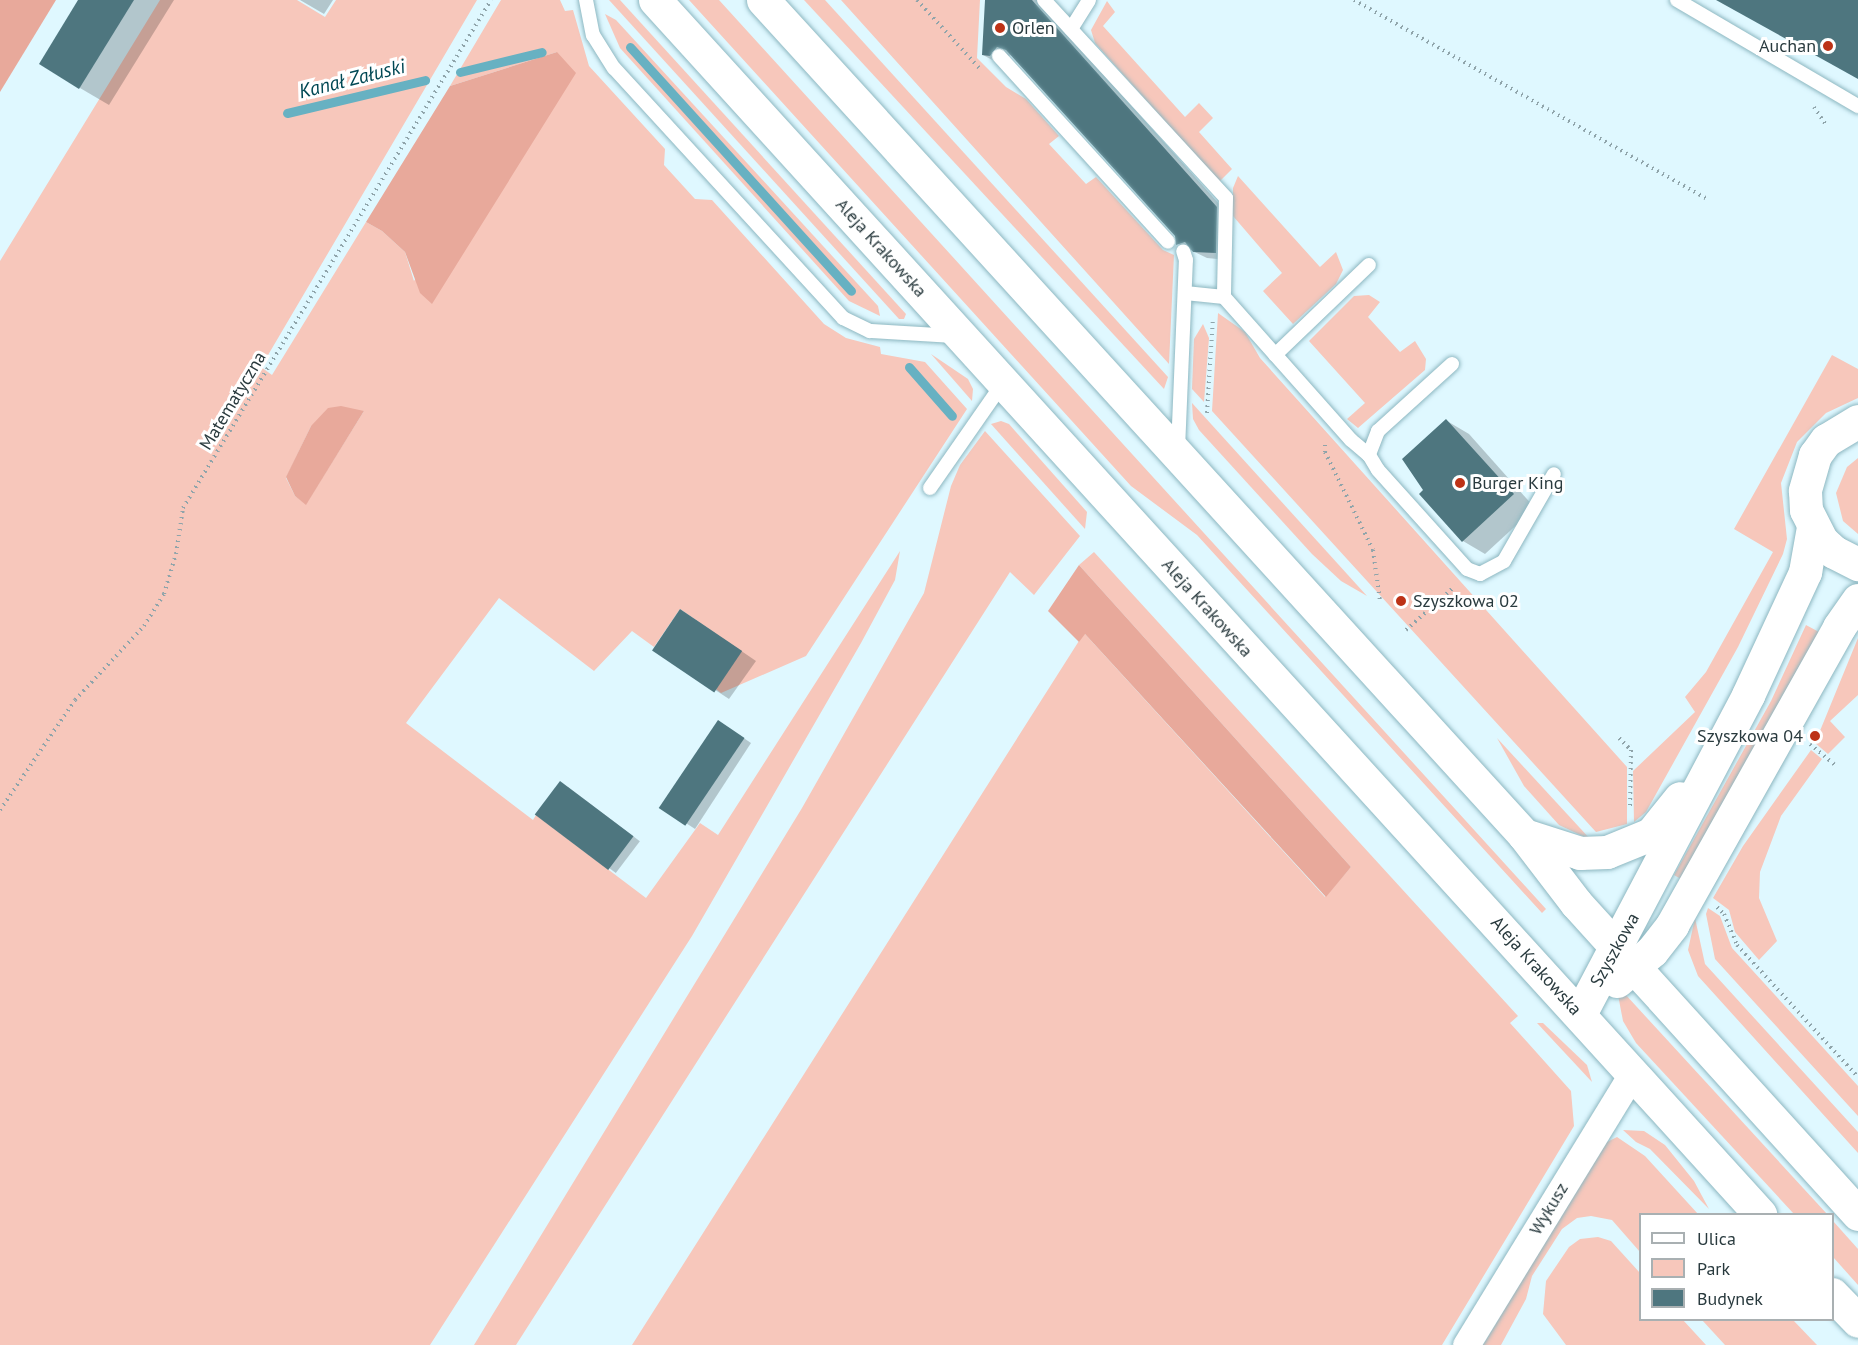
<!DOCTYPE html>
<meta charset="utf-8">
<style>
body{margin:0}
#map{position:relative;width:1858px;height:1345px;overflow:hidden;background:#dff8ff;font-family:"PT Sans",sans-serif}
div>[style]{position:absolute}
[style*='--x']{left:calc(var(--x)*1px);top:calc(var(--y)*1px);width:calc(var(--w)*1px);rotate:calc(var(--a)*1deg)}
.green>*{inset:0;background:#f7c7bb}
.forest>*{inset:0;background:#e8a99b}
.shadow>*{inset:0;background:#0003;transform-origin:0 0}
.stream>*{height:9px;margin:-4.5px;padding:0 4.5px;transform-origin:4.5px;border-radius:4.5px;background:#67b1c2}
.building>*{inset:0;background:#4e767f;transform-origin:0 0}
.path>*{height:4px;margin-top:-2px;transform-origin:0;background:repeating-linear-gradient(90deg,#8fa4aa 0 1.5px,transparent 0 6px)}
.roads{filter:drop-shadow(0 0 2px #8db7c1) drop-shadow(0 0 2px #8db7c1)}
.lane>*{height:14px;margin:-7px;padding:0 7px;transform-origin:7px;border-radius:7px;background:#fff}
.street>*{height:27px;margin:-13.5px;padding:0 13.5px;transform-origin:13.5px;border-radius:13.5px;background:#fff}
.secondary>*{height:33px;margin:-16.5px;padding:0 16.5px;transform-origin:16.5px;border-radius:16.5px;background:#fff}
.dots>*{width:16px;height:16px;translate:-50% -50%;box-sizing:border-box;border:3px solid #fff;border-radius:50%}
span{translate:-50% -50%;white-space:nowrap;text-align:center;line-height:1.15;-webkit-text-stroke:6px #fff;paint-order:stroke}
.poi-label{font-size:18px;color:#293a3e}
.left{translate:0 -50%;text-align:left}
.right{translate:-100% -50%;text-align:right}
.street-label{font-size:18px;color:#293a3e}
.water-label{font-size:20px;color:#004854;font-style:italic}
.legend{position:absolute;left:1639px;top:1213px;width:195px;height:108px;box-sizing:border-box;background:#fff;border:2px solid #a9b0b2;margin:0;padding:8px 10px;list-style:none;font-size:18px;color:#293a3e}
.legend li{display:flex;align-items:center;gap:12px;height:30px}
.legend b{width:30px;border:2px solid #a9b0b2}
</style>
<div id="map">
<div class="green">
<div style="clip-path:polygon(evenodd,160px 0,297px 0,325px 17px,336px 0,477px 0,261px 367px,272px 375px,366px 222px,382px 231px,405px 252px,414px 281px,557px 52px,450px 86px,501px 0,560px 0,565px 11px,573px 10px,589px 66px,665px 149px,664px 165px,695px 199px,712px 200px,824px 324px,846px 338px,880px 347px,881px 354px,925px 362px,967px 409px,806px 656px,721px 693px,716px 689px,741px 651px,680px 609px,654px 647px,632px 631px,594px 671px,499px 598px,406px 723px,533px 820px,536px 815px,646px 898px,700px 823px,718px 835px,900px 551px,895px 580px,861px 643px,692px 936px,430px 1345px,0 1345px,0 261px,160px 0,364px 411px,306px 504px,295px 496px,286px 478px,311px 426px,364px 411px)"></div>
<div style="clip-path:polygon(609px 0,620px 0,906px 314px,904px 319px,899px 319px)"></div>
<div style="clip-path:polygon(689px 0,719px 0,1546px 909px,1542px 913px,1197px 535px,1131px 486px)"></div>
<div style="clip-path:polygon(804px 0,825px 0,1168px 377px,1164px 389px)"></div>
<div style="clip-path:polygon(841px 0,980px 0,977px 58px,1006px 87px,1026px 99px,1059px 136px,1049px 144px,1086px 184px,1096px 177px,1163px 250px,1174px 255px,1169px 364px)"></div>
<div style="clip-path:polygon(1107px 1px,1115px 12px,1103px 26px,1185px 117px,1199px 103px,1213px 118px,1199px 132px,1232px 169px,1219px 182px,1095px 43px,1091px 30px)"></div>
<div style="clip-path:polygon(605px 14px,616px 20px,878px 306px,880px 316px,849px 301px,620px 48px)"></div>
<div style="clip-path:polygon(1238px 176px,1320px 267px,1336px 252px,1343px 270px,1336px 284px,1293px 324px,1263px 291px,1282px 273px,1233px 216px,1233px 188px)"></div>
<div style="clip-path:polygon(1369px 295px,1380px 302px,1368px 317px,1400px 352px,1415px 341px,1426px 359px,1425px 370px,1358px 428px,1347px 419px,1365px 403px,1309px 341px,1354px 296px)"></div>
<div style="clip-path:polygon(1218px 313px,1245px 332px,1260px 358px,1627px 767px,1627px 824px,1596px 832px,1212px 411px)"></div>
<div style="clip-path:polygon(1203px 324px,1209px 338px,1204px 402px,1192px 389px,1194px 339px)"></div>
<div style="clip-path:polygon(931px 354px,968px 379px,973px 389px,972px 401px)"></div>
<div style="clip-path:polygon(1832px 355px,1858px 369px,1858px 398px,1826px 413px,1797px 442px,1781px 483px,1787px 539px,1783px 554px,1738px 647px,1646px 812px,1634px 822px,1633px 771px,1695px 712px,1685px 697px,1706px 672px,1773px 552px,1734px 529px)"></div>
<div style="clip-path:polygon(1192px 403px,1367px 596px,1341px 581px,1312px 554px,1199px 430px,1193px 419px)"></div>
<div style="clip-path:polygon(1001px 421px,1009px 424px,1087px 512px,1085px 529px,991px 424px)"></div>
<div style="clip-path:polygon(985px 431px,1080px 536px,1034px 595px,1010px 572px,516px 1345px,474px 1345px,802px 808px,924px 593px,951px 486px,960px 465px)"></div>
<div style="clip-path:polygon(1858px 458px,1858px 534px,1843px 521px,1836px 493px,1847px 467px)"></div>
<div style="clip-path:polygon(1094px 552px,1518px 1016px,1510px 1023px,1571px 1091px,1574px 1126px,1442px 1345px,632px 1345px,1084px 633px,1325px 897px,1351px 867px,1079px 565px)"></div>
<div style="clip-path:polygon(1806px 625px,1819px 632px,1681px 879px,1674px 875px,1771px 701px)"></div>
<div style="clip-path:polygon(1858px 638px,1858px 695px,1830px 721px,1845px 737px,1828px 754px,1815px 743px)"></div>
<div style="clip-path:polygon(1497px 738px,1591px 840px,1559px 825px,1524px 786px)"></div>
<div style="clip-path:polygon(1811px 750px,1822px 759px,1781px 816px,1760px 872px,1759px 898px,1777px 941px,1759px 960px,1735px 932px,1729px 910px,1713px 898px,1743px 846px)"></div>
<div style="clip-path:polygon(1708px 908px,1720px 916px,1732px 948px,1858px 1086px,1858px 1116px,1715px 959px,1706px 914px)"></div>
<div style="clip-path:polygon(1695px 918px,1705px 964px,1858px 1132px,1858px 1153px,1698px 976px,1688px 950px)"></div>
<div style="clip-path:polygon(1625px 994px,1827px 1214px,1794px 1214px,1636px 1043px,1623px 1021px,1618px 995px)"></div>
<div style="clip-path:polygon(1537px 1023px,1543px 1023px,1587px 1065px,1592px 1082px)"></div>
<div style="clip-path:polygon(1623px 1130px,1644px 1131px,1665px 1145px,1694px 1181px,1709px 1209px,1650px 1149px,1636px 1142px)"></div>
<div style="clip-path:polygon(1617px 1137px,1645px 1156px,1698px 1214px,1640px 1214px,1640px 1252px,1612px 1220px,1591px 1216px,1577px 1218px,1562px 1229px,1532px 1276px,1526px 1299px,1501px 1345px,1483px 1345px,1583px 1178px,1607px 1142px)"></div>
<div style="clip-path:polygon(1833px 1221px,1858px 1249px,1858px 1285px,1833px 1257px)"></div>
<div style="clip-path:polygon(1598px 1237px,1611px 1241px,1640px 1273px,1640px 1320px,1683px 1320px,1706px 1345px,1566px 1345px,1543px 1314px,1546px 1281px,1569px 1247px,1580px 1239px)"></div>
<div style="clip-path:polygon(1702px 1320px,1793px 1320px,1817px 1345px,1725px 1345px)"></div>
</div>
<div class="forest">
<div style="clip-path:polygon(0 0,56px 0,0 92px)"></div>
<div style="clip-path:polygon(557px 52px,576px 73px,432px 304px,420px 293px,405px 252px,382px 231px,366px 222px,450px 86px)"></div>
<div style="clip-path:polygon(341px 406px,364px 411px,306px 505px,295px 496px,286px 477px,311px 426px,328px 408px)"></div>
<div style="clip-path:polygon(1079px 565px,1351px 867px,1326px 897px,1085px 634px,1079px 642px,1048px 611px)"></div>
</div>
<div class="shadow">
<div style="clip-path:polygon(80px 0,174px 0,109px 105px,80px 88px)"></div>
<div style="clip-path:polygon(300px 0,333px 0,324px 14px)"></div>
<div style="clip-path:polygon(987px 0,1037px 0,1229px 215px,1228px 260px,1207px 258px,1178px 244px,1176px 235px,1011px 55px,996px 62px,983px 55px)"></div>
<div style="clip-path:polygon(1447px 421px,1469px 434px,1535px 508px,1485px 554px,1463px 541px,1425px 490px)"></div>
<div style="clip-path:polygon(696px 620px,756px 661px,729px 699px,654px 650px)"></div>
<div style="clip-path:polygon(726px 726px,751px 743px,695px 829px,663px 808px)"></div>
<div style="left:568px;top:787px;width:90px;height:40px;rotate:37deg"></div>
</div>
<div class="stream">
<div style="--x:630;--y:47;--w:329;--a:47.8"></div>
<div style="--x:460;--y:72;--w:84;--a:-13.7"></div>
<div style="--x:287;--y:113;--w:142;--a:-13.4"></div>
<div style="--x:909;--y:367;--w:65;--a:48.7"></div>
</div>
<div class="building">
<div style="clip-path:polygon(78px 0,134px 0,79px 89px,39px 64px)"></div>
<div style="clip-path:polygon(985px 0,1032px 0,1217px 207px,1216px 253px,1193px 252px,1185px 242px,1176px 245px,1175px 236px,1006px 50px,997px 47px,990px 56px,982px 55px)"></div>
<div style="clip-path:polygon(1716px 0,1858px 0,1858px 79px)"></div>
<div style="clip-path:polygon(1446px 419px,1514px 494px,1462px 542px,1419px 494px,1423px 490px,1402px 459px)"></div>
<div style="left:680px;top:609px;width:75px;height:50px;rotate:34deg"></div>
<div style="left:718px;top:720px;width:32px;height:106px;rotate:34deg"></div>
<div style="left:560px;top:781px;width:92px;height:42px;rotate:37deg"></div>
</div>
<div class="path">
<div style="--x:917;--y:0;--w:92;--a:47.6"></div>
<div style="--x:1354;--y:0;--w:405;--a:29.4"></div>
<div style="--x:1814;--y:107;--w:23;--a:56"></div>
<div style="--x:1207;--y:413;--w:95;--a:-86.4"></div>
<div style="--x:1325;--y:445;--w:7;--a:90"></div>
<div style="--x:1325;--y:452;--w:109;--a:63.9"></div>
<div style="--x:1373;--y:550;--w:51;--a:82.2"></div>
<div style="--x:1406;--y:630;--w:66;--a:-41.9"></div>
<div style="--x:1619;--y:738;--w:17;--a:45"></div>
<div style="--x:1631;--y:750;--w:58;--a:91"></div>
<div style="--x:1810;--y:744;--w:33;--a:40"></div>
<div style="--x:0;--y:810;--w:133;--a:-55.7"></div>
<div style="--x:75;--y:700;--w:101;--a:-47"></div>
<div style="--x:144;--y:626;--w:38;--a:-58"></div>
<div style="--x:164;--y:594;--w:42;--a:-73.3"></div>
<div style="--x:176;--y:554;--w:47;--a:-81.3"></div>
<div style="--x:183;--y:508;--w:594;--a:-58.77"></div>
<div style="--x:1717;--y:907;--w:10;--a:45"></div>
<div style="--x:1724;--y:914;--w:34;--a:67"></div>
<div style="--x:1737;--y:945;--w:179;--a:47.5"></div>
</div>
<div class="roads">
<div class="lane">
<div style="--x:586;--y:0;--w:36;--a:79"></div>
<div style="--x:593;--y:35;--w:39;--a:58"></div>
<div style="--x:614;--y:68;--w:339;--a:47.5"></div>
<div style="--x:843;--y:318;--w:30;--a:26"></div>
<div style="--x:870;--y:331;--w:85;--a:3.4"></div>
<div style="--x:1044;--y:0;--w:269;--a:47.4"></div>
<div style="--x:1226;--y:198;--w:99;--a:91.2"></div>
<div style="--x:1224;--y:297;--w:39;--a:-174"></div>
<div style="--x:1677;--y:0;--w:210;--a:30.4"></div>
<div style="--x:1071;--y:29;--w:34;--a:-58"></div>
<div style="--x:999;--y:56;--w:251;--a:47.7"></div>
<div style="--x:1224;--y:297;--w:191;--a:48.4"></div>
<div style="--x:1351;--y:440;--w:23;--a:40"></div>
<div style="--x:1275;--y:355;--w:130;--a:-43.8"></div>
<div style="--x:1452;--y:364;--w:100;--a:137.8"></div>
<div style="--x:1378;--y:431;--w:26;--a:111"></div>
<div style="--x:1369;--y:455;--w:17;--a:59"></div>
<div style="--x:1378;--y:470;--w:133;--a:48"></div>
<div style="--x:1467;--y:569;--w:14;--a:21"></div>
<div style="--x:1480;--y:574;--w:27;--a:-28"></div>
<div style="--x:1504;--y:561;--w:100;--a:-60.1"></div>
<div style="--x:1178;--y:449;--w:189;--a:-87.6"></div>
<div style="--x:1186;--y:260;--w:9;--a:-108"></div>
<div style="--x:930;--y:488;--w:128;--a:-55.2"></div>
</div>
<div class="street">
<div style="--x:1466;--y:1345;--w:318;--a:-58.5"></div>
</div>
<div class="secondary">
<div style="--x:655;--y:0;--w:1642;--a:47.69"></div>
<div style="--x:763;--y:0;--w:1130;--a:47.65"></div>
<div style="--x:1524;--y:835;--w:86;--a:52.6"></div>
<div style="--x:1576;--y:903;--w:420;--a:47.8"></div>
<div style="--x:1858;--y:421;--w:37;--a:149"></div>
<div style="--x:1826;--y:440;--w:19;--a:126"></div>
<div style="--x:1815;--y:455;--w:37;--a:106"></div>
<div style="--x:1805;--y:491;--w:19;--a:87"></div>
<div style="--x:1806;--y:510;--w:35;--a:63"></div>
<div style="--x:1822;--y:541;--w:16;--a:43"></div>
<div style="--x:1834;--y:552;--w:27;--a:27"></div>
<div style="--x:1524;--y:835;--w:59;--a:17.8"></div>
<div style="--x:1580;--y:853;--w:27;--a:-2"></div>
<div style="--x:1607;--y:852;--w:48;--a:-22.2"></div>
<div style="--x:1651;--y:834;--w:46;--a:-51.1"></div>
<div style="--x:1617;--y:981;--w:46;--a:-40.6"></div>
<div style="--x:1652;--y:951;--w:33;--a:-52"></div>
<div style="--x:1672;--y:925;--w:342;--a:-60.7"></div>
<div style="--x:1839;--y:627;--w:33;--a:-55"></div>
<div style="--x:1580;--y:1014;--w:361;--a:-62.2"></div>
<div style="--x:1748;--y:695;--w:136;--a:-65.1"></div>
<div style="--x:1805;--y:572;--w:46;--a:-79.9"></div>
<div style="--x:1832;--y:1294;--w:37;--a:46"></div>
</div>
</div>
<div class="dots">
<div style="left:1000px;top:28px;background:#bd3216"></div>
<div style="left:1828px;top:46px;background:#bd3216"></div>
<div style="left:1460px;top:483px;background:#bd3216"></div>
<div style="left:1401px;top:601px;background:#bd3216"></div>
<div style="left:1815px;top:736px;background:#bd3216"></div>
</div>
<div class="poi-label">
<span class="left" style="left:1012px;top:28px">Orlen</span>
<span class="right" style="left:1816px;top:46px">Auchan</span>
<span class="left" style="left:1472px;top:483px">Burger King</span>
<span class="left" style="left:1413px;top:601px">Szyszkowa 02</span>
<span class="right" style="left:1803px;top:736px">Szyszkowa 04</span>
</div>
<div class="street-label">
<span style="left:881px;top:248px;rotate:48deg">Aleja Krakowska</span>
<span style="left:233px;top:401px;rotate:-59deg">Matematyczna</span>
<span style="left:1207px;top:608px;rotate:48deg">Aleja Krakowska</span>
<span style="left:1615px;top:950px;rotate:-61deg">Szyszkowa</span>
<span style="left:1536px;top:966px;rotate:48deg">Aleja Krakowska</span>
<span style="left:1549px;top:1209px;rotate:-59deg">Wykusz</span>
</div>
<div class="water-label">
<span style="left:352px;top:79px;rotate:-14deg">Kanał Załuski</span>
</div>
<ul class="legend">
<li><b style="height:8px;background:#fff"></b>Ulica</li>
<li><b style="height:16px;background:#f7c7bb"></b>Park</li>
<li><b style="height:16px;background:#4e767f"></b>Budynek</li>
</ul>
</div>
